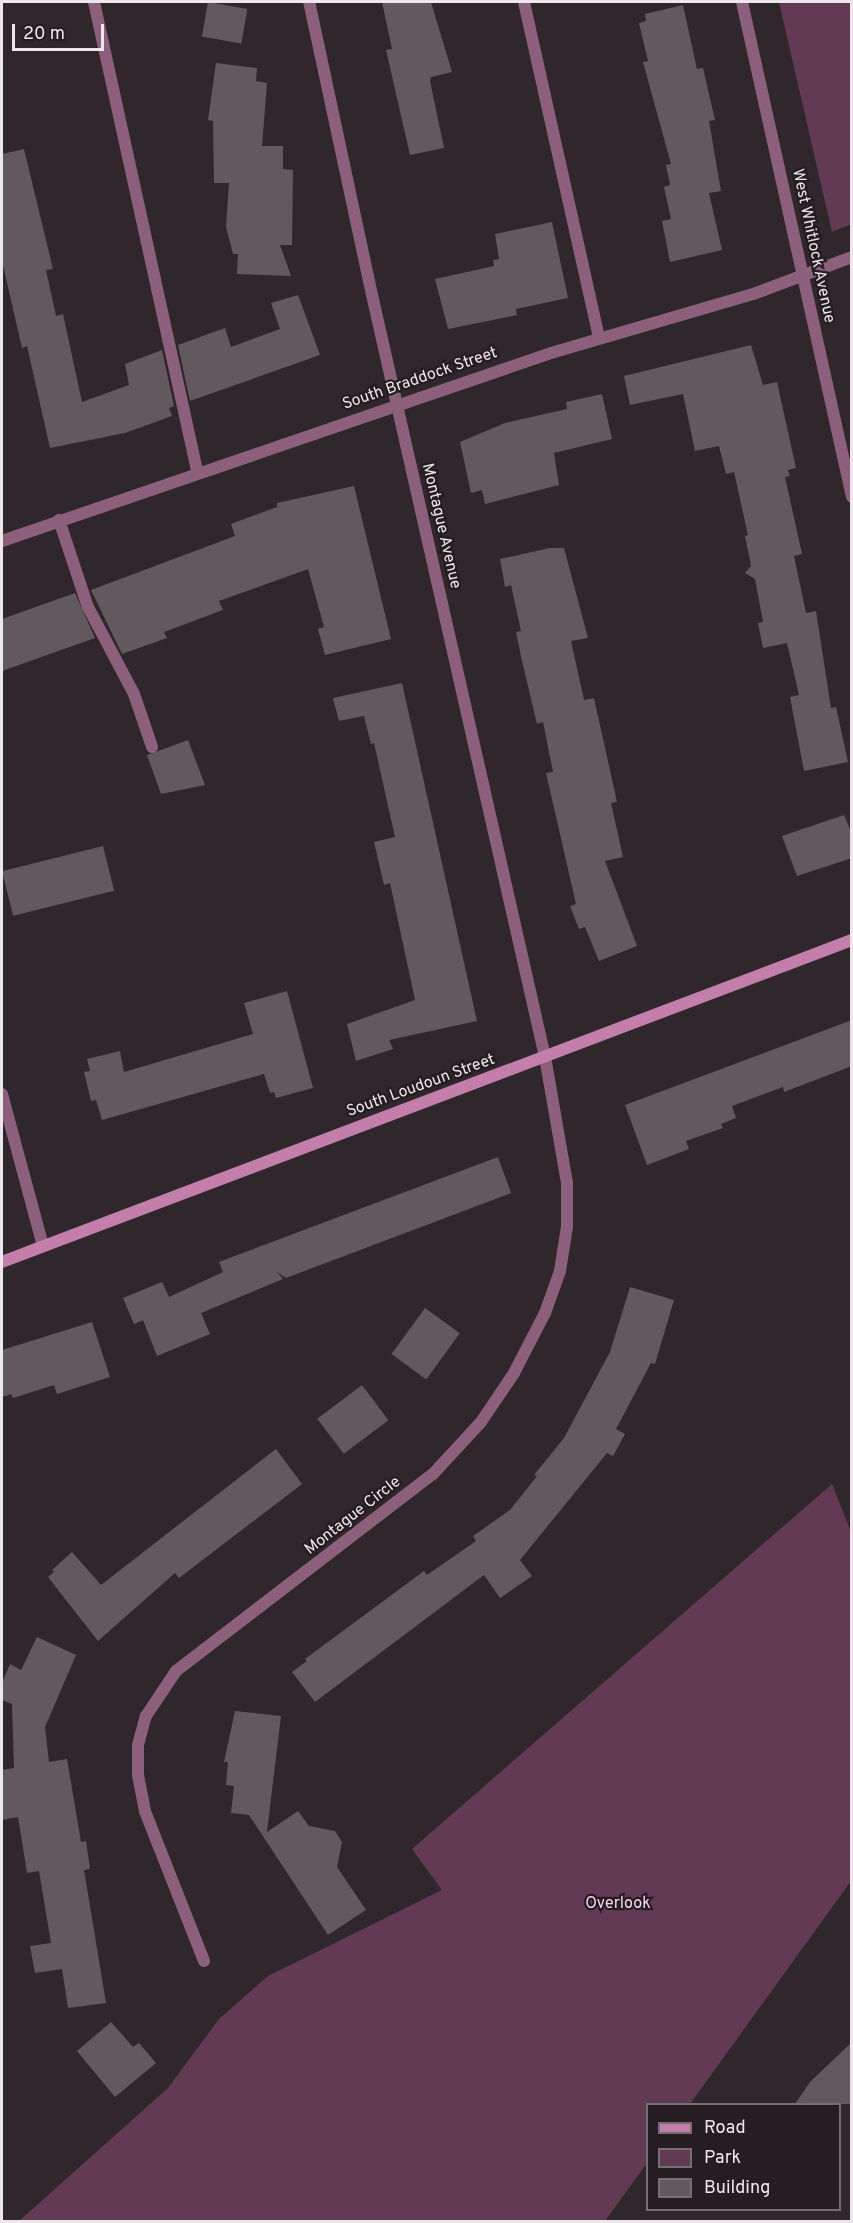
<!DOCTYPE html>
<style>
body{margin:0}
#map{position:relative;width:853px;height:2223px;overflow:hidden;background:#2f272b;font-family:Overpass,sans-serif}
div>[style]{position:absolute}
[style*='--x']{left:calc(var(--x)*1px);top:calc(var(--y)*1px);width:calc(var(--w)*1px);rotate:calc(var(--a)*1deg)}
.green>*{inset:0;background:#633a54}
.building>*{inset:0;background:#62595e;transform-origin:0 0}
.lane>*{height:12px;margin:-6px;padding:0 6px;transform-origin:6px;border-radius:6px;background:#8c607b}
.street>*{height:12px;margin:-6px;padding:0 6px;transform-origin:6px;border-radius:6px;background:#8c607b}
.secondary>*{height:12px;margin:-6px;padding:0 6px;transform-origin:6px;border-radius:6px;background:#c37ea9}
span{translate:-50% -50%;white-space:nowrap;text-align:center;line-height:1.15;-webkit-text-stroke:4.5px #251d22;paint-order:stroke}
.street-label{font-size:16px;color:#ece7ea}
.park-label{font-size:16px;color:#f8d4e9}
.frame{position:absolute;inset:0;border:3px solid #ece7ea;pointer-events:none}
.legend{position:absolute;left:646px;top:2103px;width:195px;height:108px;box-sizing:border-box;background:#251d22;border:2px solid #756e72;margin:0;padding:8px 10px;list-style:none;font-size:18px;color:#ece7ea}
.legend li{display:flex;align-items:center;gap:12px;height:30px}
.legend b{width:30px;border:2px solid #756e72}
.scale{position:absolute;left:12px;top:24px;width:92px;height:27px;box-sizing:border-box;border:3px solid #ece7ea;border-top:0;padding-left:8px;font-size:18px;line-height:21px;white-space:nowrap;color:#ece7ea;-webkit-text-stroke:4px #251d22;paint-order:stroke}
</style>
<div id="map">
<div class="green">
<div style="clip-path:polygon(779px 2px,851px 2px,851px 224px,832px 232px)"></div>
<div style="clip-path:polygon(832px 1484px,851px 1532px,851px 1881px,690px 2104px,648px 2104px,647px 2163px,605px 2221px,19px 2221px,168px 2088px,219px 2019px,268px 1976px,442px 1890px,412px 1849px)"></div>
</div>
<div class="building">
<div style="left:208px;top:2px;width:40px;height:35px;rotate:10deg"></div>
<div style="clip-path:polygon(382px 2px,431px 2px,452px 72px,431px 77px,430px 81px,444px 148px,410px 155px,386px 50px,392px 49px)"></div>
<div style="clip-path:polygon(683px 5px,697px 69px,703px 68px,715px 120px,709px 121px,721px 191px,709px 193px,722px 250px,670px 262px,662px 221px,671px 219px,664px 187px,670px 185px,666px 165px,671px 164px,643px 62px,648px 61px,639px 23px,646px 21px,645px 14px)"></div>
<div style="clip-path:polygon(216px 63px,257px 68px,256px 81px,267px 83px,262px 146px,283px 146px,283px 169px,293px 170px,292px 245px,280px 245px,291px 276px,237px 274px,238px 254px,233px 254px,226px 227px,229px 183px,214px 183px,213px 121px,208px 120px)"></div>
<div style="clip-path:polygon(24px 149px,53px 269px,46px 270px,56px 316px,63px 314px,82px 402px,129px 385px,125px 364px,162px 350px,174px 406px,169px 408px,172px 416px,125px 433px,50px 448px,27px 346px,22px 348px,2px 261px,2px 154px)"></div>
<div style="clip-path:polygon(552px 222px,568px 298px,516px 309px,517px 315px,448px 329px,435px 279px,494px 266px,493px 260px,499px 259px,495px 234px)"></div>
<div style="clip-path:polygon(298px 295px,320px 355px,190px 401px,178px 345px,225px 328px,231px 347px,280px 329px,271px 303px)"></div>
<div style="clip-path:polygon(751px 345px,763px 385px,777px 382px,796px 468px,788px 470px,790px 476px,785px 477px,802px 554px,794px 556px,806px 613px,816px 611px,831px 708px,836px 707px,848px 762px,804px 771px,790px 697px,799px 695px,787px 643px,763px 648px,758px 623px,763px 622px,755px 579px,745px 573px,751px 566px,745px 536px,748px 535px,734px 472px,726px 474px,719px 446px,695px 451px,683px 394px,630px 405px,624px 376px)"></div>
<div style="clip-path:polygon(602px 394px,612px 439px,554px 453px,559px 485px,485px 504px,482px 490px,471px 493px,460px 442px,505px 423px,567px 409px,566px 402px)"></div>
<div style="clip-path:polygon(354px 486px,391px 639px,325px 655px,318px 629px,324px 627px,308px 569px,219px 601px,223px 610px,164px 632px,167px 638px,122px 654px,91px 590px,235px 536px,231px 524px,277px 507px,277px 503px)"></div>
<div style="clip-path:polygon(550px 548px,564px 548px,588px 638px,571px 641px,584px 700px,594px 698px,617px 802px,611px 803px,623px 857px,605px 861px,637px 946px,599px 961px,585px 927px,579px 929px,570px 906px,576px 904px,546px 773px,553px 772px,543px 722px,537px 724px,522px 661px,516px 632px,521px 631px,511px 585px,505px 587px,500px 559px)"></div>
<div style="clip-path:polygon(75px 593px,95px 638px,2px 671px,2px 619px)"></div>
<div style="clip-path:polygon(402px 683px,477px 1021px,389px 1040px,393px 1049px,356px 1061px,347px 1024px,415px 1000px,390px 883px,384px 885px,374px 842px,395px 837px,374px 743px,371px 744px,364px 716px,339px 721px,333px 698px)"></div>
<div style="clip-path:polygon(188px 740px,205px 785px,161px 794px,147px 755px)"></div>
<div style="clip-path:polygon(844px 815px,852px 834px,852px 858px,797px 876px,782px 836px)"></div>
<div style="left:103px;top:846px;width:46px;height:104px;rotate:76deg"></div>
<div style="clip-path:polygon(287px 991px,313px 1088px,276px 1098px,274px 1092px,270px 1093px,264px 1074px,102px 1120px,96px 1100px,91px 1101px,84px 1072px,90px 1071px,87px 1059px,120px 1051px,124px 1072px,253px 1034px,244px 1003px)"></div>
<div style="clip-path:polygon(852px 1020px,852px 1066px,784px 1092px,783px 1087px,732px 1106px,736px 1118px,721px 1124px,723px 1128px,686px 1141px,689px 1149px,647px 1165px,625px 1105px)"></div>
<div style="clip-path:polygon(498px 1157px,511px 1193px,286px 1278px,277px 1272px,283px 1279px,201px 1313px,210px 1334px,157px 1356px,143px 1320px,134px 1324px,123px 1298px,162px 1282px,169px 1297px,223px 1272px,219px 1262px)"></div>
<div style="clip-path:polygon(630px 1287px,674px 1300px,655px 1364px,651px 1363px,616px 1429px,625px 1434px,613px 1456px,607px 1453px,520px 1560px,532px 1576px,500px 1598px,484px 1575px,315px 1702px,292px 1672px,307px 1661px,305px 1659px,424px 1571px,427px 1575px,476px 1541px,473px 1536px,510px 1510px,537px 1476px,534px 1475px,564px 1438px,610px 1352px)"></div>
<div style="left:425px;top:1308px;width:43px;height:57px;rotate:36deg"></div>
<div style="clip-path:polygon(92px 1322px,110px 1377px,57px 1394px,54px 1385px,13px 1398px,11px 1394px,2px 1397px,2px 1350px)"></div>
<div style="left:362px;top:1385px;width:44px;height:56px;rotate:53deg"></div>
<div style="clip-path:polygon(276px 1449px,302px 1484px,179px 1578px,175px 1573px,98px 1641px,48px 1577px,54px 1572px,52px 1570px,72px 1552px,101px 1585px)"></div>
<div style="clip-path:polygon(37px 1637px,76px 1655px,45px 1727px,49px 1762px,67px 1759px,81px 1842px,86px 1841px,90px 1869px,84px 1870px,106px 2003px,68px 2008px,62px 1969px,35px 1973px,30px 1946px,51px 1943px,39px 1871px,27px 1873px,18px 1817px,2px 1820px,2px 1770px,14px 1768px,12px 1704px,2px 1700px,2px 1683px,10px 1664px,21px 1670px)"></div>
<div style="clip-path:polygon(235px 1711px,281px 1716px,267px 1832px,298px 1811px,309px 1826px,335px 1831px,342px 1842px,337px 1867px,366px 1910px,328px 1935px,249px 1815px,231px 1813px,234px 1786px,226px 1785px,228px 1762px,224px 1762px)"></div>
<div style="clip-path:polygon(111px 2022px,133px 2047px,139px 2043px,156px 2063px,115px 2097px,77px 2051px)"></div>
<div style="clip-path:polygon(852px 2042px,852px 2104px,795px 2104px,810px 2082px)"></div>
</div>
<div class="lane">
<div style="--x:94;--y:2;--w:480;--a:77.6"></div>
<div style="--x:524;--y:2;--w:344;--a:77.4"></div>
<div style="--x:59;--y:520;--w:92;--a:71.6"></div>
<div style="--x:88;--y:607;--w:98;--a:62.1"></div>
<div style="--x:134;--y:694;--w:56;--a:71.2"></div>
<div style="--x:2;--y:1094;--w:157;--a:74.9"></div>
</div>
<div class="street">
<div style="--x:742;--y:2;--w:507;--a:77.47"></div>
<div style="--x:2;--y:541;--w:580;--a:-18.9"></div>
<div style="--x:551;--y:353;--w:214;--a:-16.3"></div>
<div style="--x:756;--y:293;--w:103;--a:-20.6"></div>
<div style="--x:204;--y:1961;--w:161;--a:-111.5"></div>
<div style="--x:145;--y:1811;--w:37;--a:-101"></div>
<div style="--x:138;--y:1775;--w:30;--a:-90"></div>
<div style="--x:138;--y:1745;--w:30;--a:-75"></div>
<div style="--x:146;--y:1716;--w:54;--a:-56.3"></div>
<div style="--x:176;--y:1671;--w:324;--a:-37.5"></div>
<div style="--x:433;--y:1474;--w:71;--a:-47.3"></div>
<div style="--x:481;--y:1422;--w:59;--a:-56"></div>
<div style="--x:514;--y:1373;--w:68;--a:-62.7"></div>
<div style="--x:545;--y:1313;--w:45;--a:-70.3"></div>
<div style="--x:560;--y:1271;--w:45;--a:-81"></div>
<div style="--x:567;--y:1227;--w:44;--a:-90"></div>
<div style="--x:567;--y:1183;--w:128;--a:-99.9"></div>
<div style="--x:545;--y:1057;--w:781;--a:-102.79"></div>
<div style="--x:372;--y:295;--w:300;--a:-102.1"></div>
</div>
<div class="secondary">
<div style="--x:2;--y:1262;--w:909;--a:-20.75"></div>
</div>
<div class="street-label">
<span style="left:813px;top:246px;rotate:78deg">West Whitlock Avenue</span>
<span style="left:420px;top:379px;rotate:-19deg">South Braddock Street</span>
<span style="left:441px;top:526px;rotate:77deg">Montague Avenue</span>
<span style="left:421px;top:1086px;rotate:-20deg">South Loudoun Street</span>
<span style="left:353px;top:1516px;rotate:-38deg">Montague Circle</span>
</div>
<div class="park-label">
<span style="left:618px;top:1904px">Overlook</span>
</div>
<div class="frame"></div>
<ul class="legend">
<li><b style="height:8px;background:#c37ea9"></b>Road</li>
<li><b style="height:16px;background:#633a54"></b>Park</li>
<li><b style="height:16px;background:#62595e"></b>Building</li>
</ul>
<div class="scale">20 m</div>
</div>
